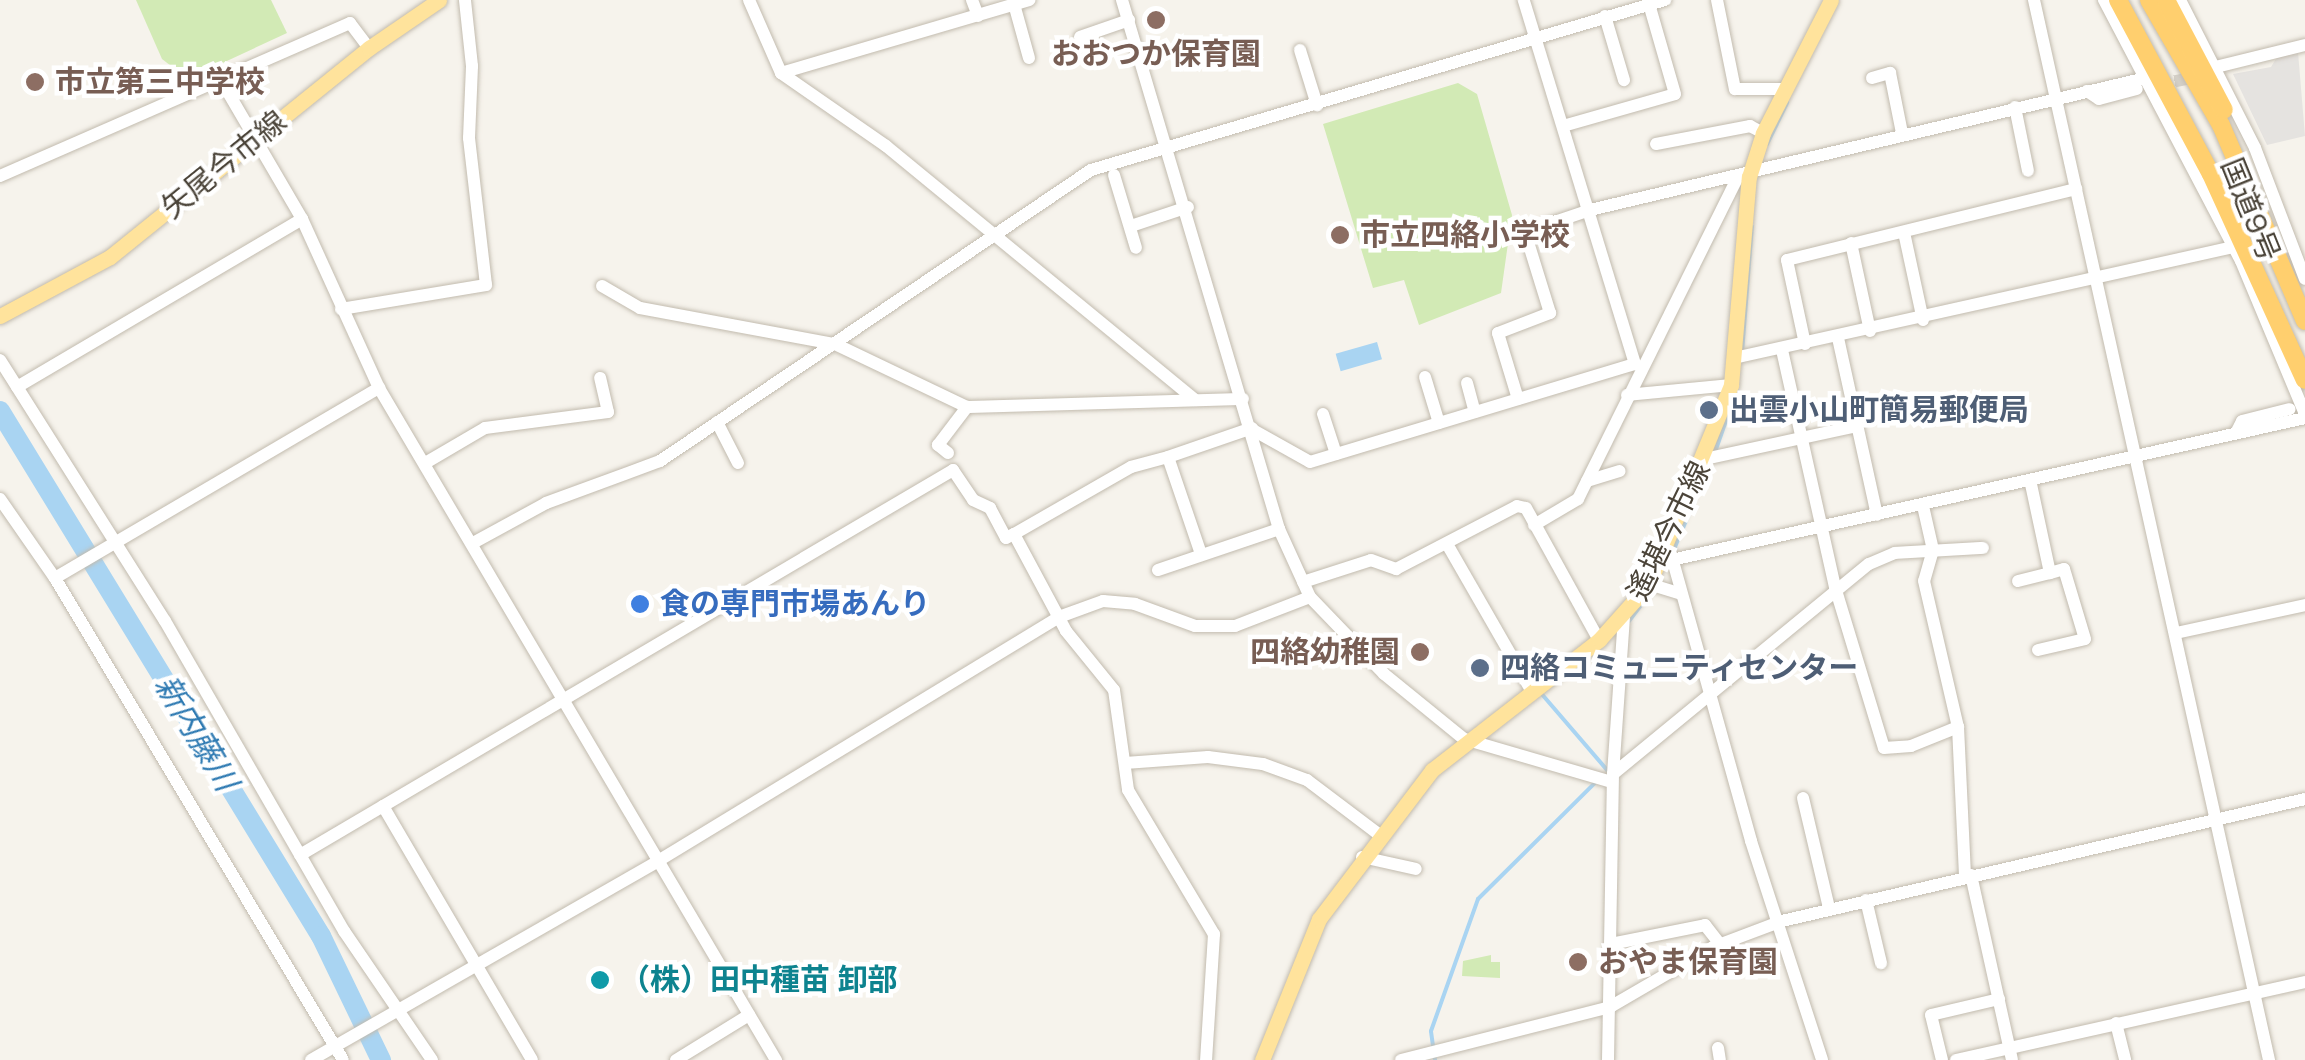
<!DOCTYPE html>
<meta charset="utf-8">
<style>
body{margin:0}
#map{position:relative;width:2305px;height:1060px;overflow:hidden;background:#f6f3ec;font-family:"Space Grotesk","Noto Sans JP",sans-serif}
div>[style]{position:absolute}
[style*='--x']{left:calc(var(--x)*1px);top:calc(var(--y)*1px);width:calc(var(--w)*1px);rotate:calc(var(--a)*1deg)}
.green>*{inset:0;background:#d2eab5}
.parking>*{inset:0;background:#e5e3e0}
.water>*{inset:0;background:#a9d4f2;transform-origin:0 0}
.stream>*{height:4px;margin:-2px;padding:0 2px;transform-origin:2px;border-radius:2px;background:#a9d4f2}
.river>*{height:20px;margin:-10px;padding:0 10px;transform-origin:10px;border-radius:10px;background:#a9d4f2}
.minor-tunnel>*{height:12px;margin-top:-6px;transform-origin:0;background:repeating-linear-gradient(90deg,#d4d0c8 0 12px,transparent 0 18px)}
.roads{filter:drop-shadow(0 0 2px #c2bbae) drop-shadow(0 0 2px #c2bbae)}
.minor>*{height:12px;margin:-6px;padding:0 6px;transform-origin:6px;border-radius:6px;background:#fff}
.major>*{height:15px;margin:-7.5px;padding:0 7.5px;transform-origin:7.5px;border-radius:7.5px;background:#ffe39c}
.highway>*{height:18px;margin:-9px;padding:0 9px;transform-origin:9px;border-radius:9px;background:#ffcf6e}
.dots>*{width:28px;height:28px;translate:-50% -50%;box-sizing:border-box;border:5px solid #fff;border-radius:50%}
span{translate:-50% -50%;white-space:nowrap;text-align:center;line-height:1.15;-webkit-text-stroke:9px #fff;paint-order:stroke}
.education-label{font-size:30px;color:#785e54;font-weight:700}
.left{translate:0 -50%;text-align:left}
.right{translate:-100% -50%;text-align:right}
.street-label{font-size:30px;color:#4b4439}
.service-label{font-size:30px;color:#4e5e75;font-weight:700}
.shop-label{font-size:30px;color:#366cbe;font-weight:700}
.culture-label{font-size:30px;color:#0d838f;font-weight:700}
.water-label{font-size:32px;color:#2e7ab2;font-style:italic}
</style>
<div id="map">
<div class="green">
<div style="clip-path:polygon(136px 0,271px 0,287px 33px,188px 79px,162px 59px)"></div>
<div style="clip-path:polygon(1458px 83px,1477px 94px,1512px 215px,1501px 293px,1419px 325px,1404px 280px,1373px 288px,1323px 124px)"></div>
<div style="clip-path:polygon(1491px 955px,1491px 962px,1500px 962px,1500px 978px,1462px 976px,1463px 961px)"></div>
</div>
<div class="parking">
<div style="clip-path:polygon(2298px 52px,2305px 136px,2267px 145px,2233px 74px,2271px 67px,2277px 57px)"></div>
</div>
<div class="water">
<div style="left:1377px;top:342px;width:18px;height:43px;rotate:74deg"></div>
</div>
<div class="stream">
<div style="--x:1767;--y:144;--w:46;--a:-64"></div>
<div style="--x:1742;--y:352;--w:126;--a:-85.5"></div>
<div style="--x:1715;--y:452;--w:60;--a:-70.7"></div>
<div style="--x:1672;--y:554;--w:101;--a:-67.2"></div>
<div style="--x:1629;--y:621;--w:40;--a:-53"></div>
<div style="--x:1540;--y:692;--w:104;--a:49.3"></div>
<div style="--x:1435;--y:1060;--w:29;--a:-98"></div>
<div style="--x:1431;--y:1031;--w:140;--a:-70.4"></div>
<div style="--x:1478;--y:899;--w:168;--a:-44.8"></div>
</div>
<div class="river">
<div style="--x:0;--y:411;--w:615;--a:58.56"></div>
<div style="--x:321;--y:936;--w:138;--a:64.2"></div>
</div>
<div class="minor-tunnel">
<div style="--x:2157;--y:85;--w:45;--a:-11.6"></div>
</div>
<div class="roads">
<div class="minor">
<div style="--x:749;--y:0;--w:80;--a:66.3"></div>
<div style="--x:781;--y:73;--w:128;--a:34.8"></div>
<div style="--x:886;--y:146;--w:400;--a:39.4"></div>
<div style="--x:972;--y:0;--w:17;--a:69"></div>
<div style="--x:1122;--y:0;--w:552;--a:73.47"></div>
<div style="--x:1279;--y:529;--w:75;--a:65.5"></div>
<div style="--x:1310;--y:597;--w:107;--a:46.1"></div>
<div style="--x:1384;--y:674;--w:103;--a:39.1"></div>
<div style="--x:1464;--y:739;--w:154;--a:16.2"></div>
<div style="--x:1717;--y:0;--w:91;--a:78.6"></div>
<div style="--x:1735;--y:89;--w:51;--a:0"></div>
<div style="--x:2034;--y:0;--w:1086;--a:77.5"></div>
<div style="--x:2104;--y:0;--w:295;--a:62.3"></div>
<div style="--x:2241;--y:261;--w:166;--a:67.3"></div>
<div style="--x:2180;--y:0;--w:166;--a:63.1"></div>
<div style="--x:2255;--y:148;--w:140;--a:69.1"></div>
<div style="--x:1014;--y:4;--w:56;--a:74.5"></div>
<div style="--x:1605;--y:16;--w:67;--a:73.5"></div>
<div style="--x:1080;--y:37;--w:52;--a:-19.1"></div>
<div style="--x:1300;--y:50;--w:58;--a:72.8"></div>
<div style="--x:2216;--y:67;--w:92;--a:-13.9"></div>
<div style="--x:781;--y:73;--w:259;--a:-16.4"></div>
<div style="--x:1872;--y:78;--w:19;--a:-16"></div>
<div style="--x:1890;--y:73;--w:61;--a:78.7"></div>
<div style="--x:222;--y:82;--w:159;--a:59.7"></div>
<div style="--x:302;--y:219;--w:186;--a:65.5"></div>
<div style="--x:379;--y:388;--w:781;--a:59.43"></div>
<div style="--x:2087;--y:91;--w:14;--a:34"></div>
<div style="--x:2099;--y:99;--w:39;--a:-15"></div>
<div style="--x:2015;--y:107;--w:65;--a:78.5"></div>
<div style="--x:1563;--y:126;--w:116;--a:-15.9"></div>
<div style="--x:1675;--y:94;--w:94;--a:-106.1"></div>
<div style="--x:1656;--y:144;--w:96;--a:-10.8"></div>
<div style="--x:1750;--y:126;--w:15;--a:28"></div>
<div style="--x:1114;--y:175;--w:76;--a:73.2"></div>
<div style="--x:0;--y:176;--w:382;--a:-23.6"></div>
<div style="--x:350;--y:23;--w:31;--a:53"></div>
<div style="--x:1131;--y:226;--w:60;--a:-18.4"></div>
<div style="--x:1905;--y:237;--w:85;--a:77.8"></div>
<div style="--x:1851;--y:243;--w:90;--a:77.8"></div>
<div style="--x:602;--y:286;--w:44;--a:30.1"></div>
<div style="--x:640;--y:308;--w:198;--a:10.5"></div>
<div style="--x:835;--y:344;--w:146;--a:25.5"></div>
<div style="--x:967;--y:407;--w:276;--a:-1.7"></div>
<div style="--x:341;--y:309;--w:147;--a:-9.4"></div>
<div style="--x:486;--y:285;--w:148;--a:-96.6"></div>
<div style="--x:469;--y:138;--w:72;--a:-87.6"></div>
<div style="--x:472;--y:66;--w:66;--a:-96.1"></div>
<div style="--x:1838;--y:338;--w:181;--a:77.6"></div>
<div style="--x:1805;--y:344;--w:86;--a:-102.1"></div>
<div style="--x:1787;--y:260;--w:298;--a:-13.8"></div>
<div style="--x:1782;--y:350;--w:243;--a:77.4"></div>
<div style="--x:1835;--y:587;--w:168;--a:73.1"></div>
<div style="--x:1884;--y:748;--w:27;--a:-4"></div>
<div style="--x:1911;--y:746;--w:51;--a:-22"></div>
<div style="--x:1734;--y:358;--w:511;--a:-12.54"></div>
<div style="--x:0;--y:360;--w:309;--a:57.7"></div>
<div style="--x:165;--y:621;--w:358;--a:60"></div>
<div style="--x:344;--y:931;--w:156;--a:55.7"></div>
<div style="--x:1425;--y:377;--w:48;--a:73.1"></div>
<div style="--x:1467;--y:383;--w:30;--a:75"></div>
<div style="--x:17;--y:387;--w:331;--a:-30.5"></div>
<div style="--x:1627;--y:395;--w:104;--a:-5.5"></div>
<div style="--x:1518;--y:399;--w:69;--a:-106.9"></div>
<div style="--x:1498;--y:333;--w:56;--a:-21"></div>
<div style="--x:1550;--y:313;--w:85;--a:-107.2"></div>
<div style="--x:1525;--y:232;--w:69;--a:-18.7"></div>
<div style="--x:1590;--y:210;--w:571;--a:-13.36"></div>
<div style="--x:1323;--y:414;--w:42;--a:72"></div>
<div style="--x:717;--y:422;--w:46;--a:62.9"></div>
<div style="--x:1253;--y:430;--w:65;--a:29.3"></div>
<div style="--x:1310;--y:462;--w:339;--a:-16.8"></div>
<div style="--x:1635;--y:364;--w:381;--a:-107"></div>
<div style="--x:2236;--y:433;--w:13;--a:-63"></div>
<div style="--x:2242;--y:421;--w:49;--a:-14"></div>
<div style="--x:948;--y:453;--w:13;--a:-141"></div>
<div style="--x:938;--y:445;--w:48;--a:-52.7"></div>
<div style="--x:1168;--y:457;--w:38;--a:165"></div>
<div style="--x:1131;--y:467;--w:135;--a:150.2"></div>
<div style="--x:1014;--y:534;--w:110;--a:61.8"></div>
<div style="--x:1066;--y:631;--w:76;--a:50.9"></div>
<div style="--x:1114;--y:690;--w:101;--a:82"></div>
<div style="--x:1128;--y:790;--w:168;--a:59.2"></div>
<div style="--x:1214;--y:934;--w:126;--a:93.6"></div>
<div style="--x:1704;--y:459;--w:157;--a:-12.2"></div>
<div style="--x:427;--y:462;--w:67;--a:-30.4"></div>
<div style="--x:485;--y:428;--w:124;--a:-7.4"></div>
<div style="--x:608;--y:412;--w:35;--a:-103"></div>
<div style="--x:1587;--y:481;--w:34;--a:-17"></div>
<div style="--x:0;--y:499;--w:96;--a:55.2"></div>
<div style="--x:55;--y:578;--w:561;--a:59.14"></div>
<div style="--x:1923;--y:506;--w:45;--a:77.2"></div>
<div style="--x:1933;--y:550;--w:32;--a:106"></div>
<div style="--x:1924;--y:581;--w:150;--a:76.9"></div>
<div style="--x:1958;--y:727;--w:149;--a:87.3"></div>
<div style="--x:1534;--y:525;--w:51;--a:-30.6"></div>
<div style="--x:1578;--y:499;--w:357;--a:-63.6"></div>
<div style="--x:473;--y:543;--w:83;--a:-28.7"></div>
<div style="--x:546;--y:503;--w:121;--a:-20.2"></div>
<div style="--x:660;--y:461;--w:520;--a:-34.03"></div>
<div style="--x:1091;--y:170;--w:599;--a:-16.5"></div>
<div style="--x:1447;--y:544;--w:168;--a:60.1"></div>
<div style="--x:1201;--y:554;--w:102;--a:-108.8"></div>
<div style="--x:1168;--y:457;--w:89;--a:-19"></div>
<div style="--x:1671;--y:554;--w:298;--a:74.4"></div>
<div style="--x:1751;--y:841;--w:230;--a:72"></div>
<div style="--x:1676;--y:559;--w:645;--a:-12.63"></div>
<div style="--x:1158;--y:570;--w:128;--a:-18.7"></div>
<div style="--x:55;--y:578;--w:376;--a:-30.4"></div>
<div style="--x:2018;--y:581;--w:33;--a:-14"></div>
<div style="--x:2050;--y:573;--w:95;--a:-102.1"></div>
<div style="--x:1303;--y:582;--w:71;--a:-17.9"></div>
<div style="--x:1371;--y:560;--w:27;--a:20"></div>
<div style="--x:1396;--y:569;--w:136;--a:-27.5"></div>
<div style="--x:1517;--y:506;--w:9;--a:13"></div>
<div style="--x:1526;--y:508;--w:151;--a:61.1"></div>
<div style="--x:1649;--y:584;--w:34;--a:17"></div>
<div style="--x:2176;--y:633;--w:132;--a:-12.2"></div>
<div style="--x:2038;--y:650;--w:48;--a:-13.2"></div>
<div style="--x:2085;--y:639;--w:73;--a:-106.7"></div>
<div style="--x:2064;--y:569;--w:15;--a:164"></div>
<div style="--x:1125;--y:763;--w:83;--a:-4.1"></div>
<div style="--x:1208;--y:757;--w:55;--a:7.3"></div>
<div style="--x:1263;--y:764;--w:47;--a:20"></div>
<div style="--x:1307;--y:780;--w:93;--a:37.1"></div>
<div style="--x:1613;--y:774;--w:331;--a:-39.4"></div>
<div style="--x:1869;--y:564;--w:28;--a:-23"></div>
<div style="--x:1895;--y:553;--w:88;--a:-3.3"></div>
<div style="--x:1803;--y:798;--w:113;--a:76.7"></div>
<div style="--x:383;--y:806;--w:294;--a:59.6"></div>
<div style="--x:300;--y:855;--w:758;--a:-30.52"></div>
<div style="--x:953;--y:470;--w:36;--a:56"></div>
<div style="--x:973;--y:500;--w:19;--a:25"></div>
<div style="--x:990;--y:508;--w:34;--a:62"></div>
<div style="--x:1006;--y:538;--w:9;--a:-27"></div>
<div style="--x:1362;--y:857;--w:55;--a:12.5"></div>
<div style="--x:1971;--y:875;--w:189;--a:77.5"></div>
<div style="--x:1866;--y:900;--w:65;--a:76.6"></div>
<div style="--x:1611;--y:944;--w:96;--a:-11.4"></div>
<div style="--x:1705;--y:925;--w:24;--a:52"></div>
<div style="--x:2116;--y:1023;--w:38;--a:76"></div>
<div style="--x:1718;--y:1048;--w:12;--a:81"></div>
<div style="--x:311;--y:1060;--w:400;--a:-29.8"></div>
<div style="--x:658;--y:861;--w:469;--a:-31.3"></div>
<div style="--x:1059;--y:617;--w:47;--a:-20"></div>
<div style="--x:1103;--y:601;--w:32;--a:5"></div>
<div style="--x:1135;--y:604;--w:64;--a:20.1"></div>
<div style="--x:1195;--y:626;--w:40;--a:0"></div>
<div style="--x:1235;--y:626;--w:80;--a:-21.1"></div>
<div style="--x:676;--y:1060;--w:86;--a:-31.7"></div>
<div style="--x:1401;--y:1060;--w:216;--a:-14.2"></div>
<div style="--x:1610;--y:1007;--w:119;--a:-30.2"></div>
<div style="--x:1713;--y:947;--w:74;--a:-20.6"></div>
<div style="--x:1782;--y:921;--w:537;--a:-13.13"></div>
<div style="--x:1608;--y:1060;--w:286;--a:-89"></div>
<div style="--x:1613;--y:774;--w:157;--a:-86"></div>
<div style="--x:1942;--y:1060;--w:46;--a:-103.7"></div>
<div style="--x:1931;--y:1015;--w:70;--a:-13.2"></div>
<div style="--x:1956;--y:1060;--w:358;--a:-12.6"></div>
</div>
<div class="major">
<div style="--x:0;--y:316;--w:125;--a:-28.2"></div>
<div style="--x:110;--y:257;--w:333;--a:-38.9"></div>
<div style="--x:369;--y:48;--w:85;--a:-34.4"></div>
<div style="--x:1262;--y:1060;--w:152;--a:-68"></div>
<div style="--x:1319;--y:919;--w:187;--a:-52.8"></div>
<div style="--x:1432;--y:770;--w:212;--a:-37.9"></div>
<div style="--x:1599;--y:640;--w:75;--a:-48.2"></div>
<div style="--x:1649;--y:584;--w:215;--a:-67.6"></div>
<div style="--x:1731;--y:385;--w:209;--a:-85.1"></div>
<div style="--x:1749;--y:177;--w:46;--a:-72.3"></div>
<div style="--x:1763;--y:133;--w:149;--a:-62.9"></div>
</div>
<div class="highway">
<div style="--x:2118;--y:0;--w:197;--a:61.9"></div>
<div style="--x:2211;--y:174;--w:226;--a:65.5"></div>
<div style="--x:2149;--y:0;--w:144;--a:60.1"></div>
<div style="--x:2221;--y:125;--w:213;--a:66.8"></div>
<div style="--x:2166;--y:0;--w:124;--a:62.2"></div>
</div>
</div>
<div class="dots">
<div style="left:1156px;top:20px;background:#8d6e63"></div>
<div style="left:35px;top:82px;background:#8d6e63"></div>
<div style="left:1340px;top:235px;background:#8d6e63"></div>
<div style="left:1709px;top:410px;background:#5c6f8a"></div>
<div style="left:640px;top:604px;background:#3f7fe0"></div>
<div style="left:1420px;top:652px;background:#8d6e63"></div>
<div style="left:1480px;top:668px;background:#5c6f8a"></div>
<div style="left:1578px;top:962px;background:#8d6e63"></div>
<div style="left:600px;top:980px;background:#0f9aa8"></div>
</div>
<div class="education-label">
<span style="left:1156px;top:54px">おおつか保育園</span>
<span class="left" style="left:55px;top:82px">市立第三中学校</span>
<span class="left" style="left:1360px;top:235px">市立四絡小学校</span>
<span class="right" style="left:1400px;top:652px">四絡幼稚園</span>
<span class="left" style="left:1598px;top:962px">おやま保育園</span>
</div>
<div class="street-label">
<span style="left:224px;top:165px;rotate:-39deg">矢尾今市線</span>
<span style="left:2250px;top:210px;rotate:68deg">国道9号</span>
<span style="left:1669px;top:531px;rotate:-64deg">遙堪今市線</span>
</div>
<div class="service-label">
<span class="left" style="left:1729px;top:410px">出雲小山町簡易郵便局</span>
<span class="left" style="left:1500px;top:668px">四絡コミュニティセンター</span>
</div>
<div class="shop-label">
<span class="left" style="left:660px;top:604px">食の専門市場あんり</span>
</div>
<div class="culture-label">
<span class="left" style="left:620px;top:980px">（株）田中種苗 卸部</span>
</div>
<div class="water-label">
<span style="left:196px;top:733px;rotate:59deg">新内藤川</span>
</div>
</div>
